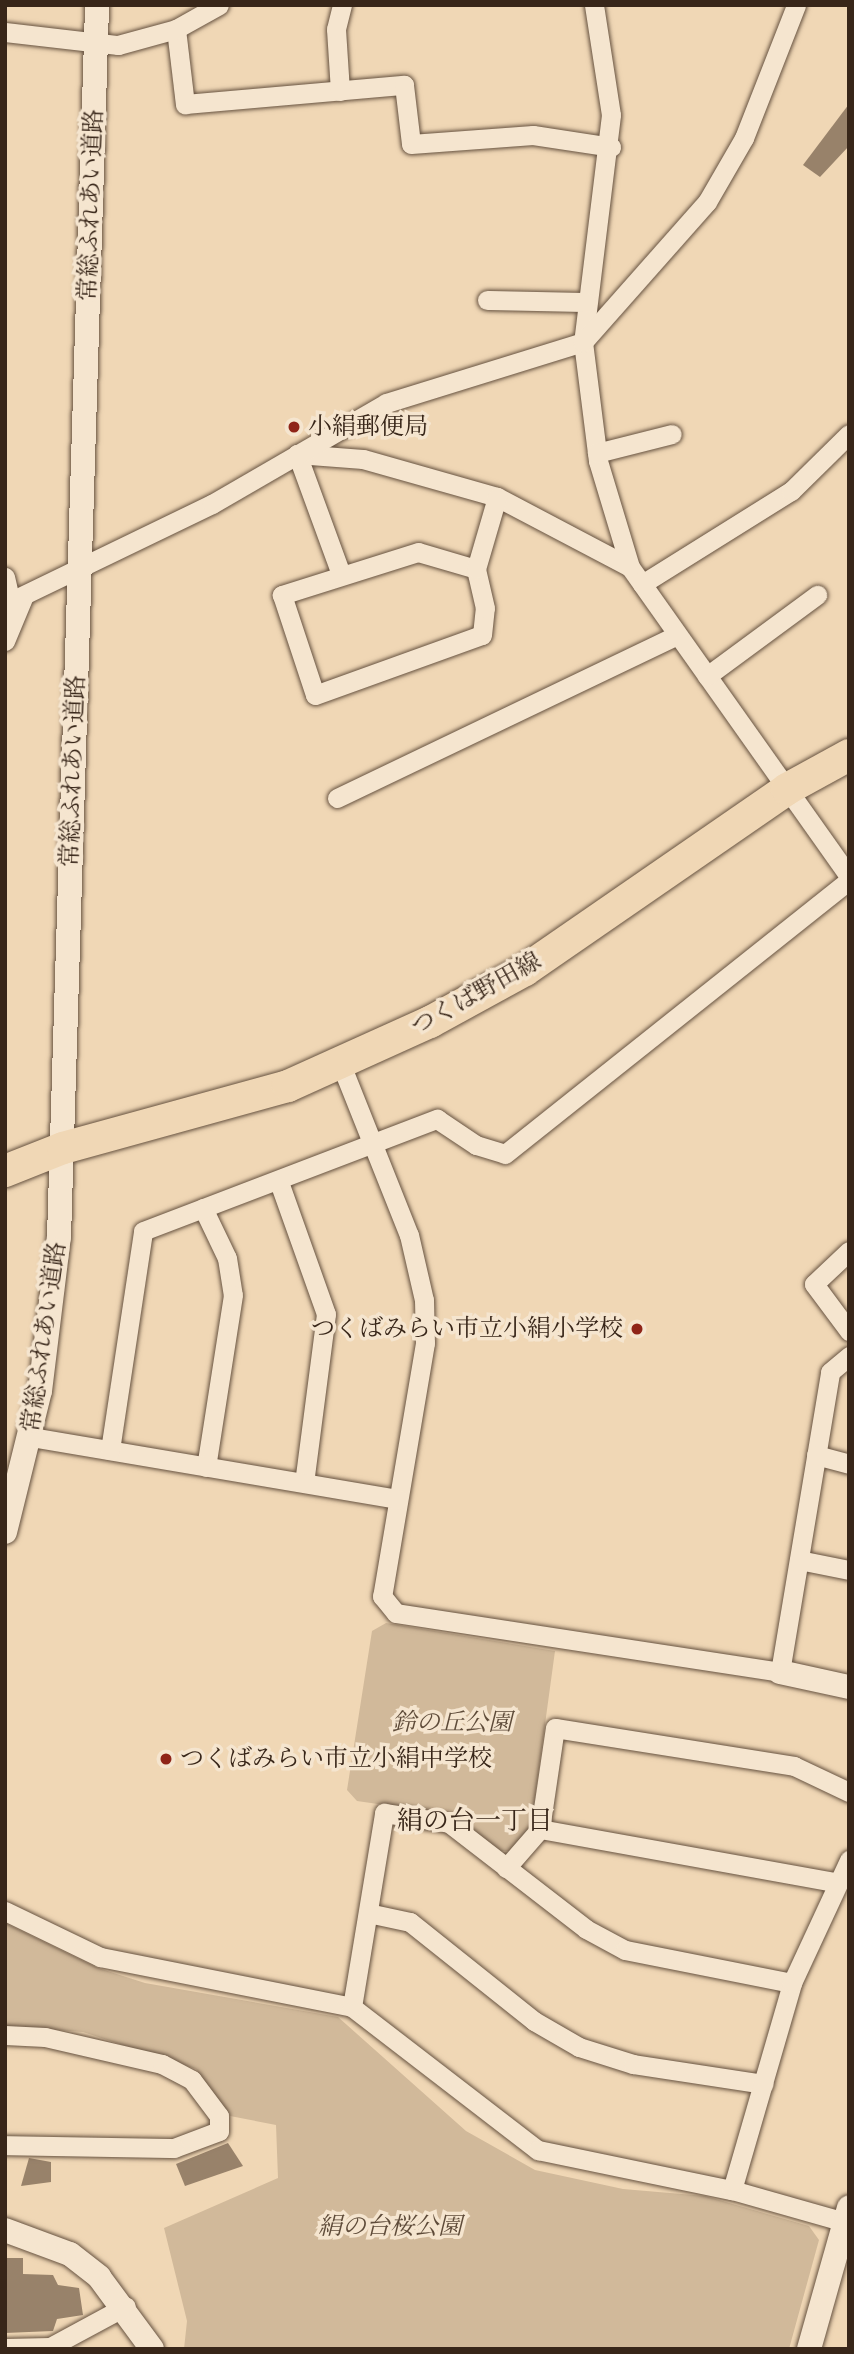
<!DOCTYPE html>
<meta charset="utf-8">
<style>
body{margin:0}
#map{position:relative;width:854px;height:2354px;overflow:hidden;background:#f0d7b5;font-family:"IM FELL Great Primer","Noto Serif JP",serif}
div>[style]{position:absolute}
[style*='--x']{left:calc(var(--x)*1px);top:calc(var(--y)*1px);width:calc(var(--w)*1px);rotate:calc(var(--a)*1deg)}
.green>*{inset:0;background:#d1b99a}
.building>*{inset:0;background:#98826a}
.roads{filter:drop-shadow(0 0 2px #665240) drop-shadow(0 0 2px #665240)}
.minor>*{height:19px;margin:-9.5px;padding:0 9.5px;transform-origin:9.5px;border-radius:9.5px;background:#f5e5cf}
.tertiary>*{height:24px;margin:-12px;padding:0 12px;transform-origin:12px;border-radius:12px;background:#f5e5cf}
.primary>*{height:32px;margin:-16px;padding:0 16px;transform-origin:16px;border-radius:16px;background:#f0d7b5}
.dots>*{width:19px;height:19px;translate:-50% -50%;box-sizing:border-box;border:4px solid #f5e5cf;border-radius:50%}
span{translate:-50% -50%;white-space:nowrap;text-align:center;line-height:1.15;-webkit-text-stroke:7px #f5e5cf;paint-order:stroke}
.street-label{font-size:24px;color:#382619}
.poi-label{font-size:24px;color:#382619}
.left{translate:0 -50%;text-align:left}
.right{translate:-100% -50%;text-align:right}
.park-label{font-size:24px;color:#5e4b39;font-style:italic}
.neighbourhood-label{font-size:26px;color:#382619}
.frame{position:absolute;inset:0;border:7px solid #382619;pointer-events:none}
</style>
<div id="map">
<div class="green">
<div style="clip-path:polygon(386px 1623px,555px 1651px,531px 1827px,511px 1851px,500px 1851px,447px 1814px,357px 1801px,347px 1790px,372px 1631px)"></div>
<div style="clip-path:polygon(5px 1923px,98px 1968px,145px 1983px,338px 2017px,466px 2131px,535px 2170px,623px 2189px,705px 2196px,809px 2226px,819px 2240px,789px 2349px,184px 2349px,187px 2321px,164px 2228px,278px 2178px,276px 2125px,230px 2116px,196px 2069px,83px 2032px,5px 2026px)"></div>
</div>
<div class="building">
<div style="clip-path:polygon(849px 104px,849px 146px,820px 177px,803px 165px)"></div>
<div style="clip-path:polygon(228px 2143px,243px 2166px,185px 2186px,176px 2164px)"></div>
<div style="clip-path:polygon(29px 2158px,51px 2162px,51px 2182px,21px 2186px)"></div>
<div style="clip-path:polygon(5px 2258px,23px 2258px,23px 2274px,53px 2275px,58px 2285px,79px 2288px,83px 2315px,57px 2319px,53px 2331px,5px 2333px)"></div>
</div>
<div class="roads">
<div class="minor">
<div style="--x:594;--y:5;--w:111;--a:81.2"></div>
<div style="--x:611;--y:115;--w:229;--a:97"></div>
<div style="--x:583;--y:342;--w:120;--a:82.8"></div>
<div style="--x:598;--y:461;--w:111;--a:73.2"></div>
<div style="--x:630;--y:567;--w:379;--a:54.7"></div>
<div style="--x:176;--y:29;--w:76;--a:83.2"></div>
<div style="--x:185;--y:104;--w:220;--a:-5"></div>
<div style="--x:404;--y:85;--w:59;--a:83.2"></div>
<div style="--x:411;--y:144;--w:122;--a:-4.2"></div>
<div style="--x:533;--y:135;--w:79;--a:8.7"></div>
<div style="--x:5;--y:32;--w:114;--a:6.6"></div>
<div style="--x:118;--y:45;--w:60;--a:-15.4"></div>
<div style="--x:176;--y:29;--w:49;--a:-29.2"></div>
<div style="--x:340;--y:91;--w:62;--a:-93.7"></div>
<div style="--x:336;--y:29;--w:25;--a:-76"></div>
<div style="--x:487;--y:300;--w:99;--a:1.2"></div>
<div style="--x:597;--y:453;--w:77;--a:-14.2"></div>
<div style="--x:297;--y:454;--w:66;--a:4.3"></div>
<div style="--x:363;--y:459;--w:139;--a:15.8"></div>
<div style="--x:497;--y:497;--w:150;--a:27.8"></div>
<div style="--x:297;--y:454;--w:128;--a:69.9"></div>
<div style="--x:476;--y:569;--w:60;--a:-163.7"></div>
<div style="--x:418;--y:552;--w:143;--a:162.5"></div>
<div style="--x:282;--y:595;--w:105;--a:71.7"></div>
<div style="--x:315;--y:695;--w:177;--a:-19.8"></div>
<div style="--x:482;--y:635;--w:27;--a:-84"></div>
<div style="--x:485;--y:608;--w:40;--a:-103"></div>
<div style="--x:476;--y:569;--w:75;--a:-73.7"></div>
<div style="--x:5;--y:577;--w:26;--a:77"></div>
<div style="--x:642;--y:584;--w:176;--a:-32"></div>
<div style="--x:791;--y:491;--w:81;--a:-44.5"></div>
<div style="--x:5;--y:604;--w:230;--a:-25.8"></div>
<div style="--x:212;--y:504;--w:201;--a:-30.1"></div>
<div style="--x:386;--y:403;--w:206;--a:-17.2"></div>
<div style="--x:583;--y:342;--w:187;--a:-48.5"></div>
<div style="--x:707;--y:202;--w:74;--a:-60"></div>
<div style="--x:744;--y:138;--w:143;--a:-68.6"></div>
<div style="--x:5;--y:641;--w:47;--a:-67.3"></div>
<div style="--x:707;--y:676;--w:137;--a:-36.4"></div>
<div style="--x:337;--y:798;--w:377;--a:-25.6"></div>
<div style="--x:340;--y:1062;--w:186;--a:68.3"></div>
<div style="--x:409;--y:1235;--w:67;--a:77"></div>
<div style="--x:424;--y:1300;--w:43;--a:88.7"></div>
<div style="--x:425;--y:1343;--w:257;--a:99.6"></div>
<div style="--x:382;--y:1596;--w:22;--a:51"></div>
<div style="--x:396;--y:1613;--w:389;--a:8.7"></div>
<div style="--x:780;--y:1672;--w:304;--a:-80.5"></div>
<div style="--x:830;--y:1372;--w:25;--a:-40"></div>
<div style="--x:279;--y:1182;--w:140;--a:70.4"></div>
<div style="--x:326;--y:1314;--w:170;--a:97.4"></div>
<div style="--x:203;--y:1208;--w:55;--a:64.4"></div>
<div style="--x:227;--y:1258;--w:37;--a:81"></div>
<div style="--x:233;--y:1295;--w:174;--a:98.9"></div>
<div style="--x:849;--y:1251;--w:48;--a:136.7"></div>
<div style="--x:814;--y:1284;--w:59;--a:53.3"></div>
<div style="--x:31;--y:1437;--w:372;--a:9.6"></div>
<div style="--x:110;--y:1450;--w:221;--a:-81.4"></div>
<div style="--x:143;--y:1231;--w:315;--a:-20.9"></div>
<div style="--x:437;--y:1119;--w:47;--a:33.7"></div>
<div style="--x:476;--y:1145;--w:30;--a:17"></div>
<div style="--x:505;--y:1154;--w:440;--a:-38.5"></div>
<div style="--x:816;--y:1455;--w:34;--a:15"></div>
<div style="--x:799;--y:1560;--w:51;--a:11.3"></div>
<div style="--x:540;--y:1829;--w:301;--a:10.2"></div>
<div style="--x:506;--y:1868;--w:52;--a:-48.9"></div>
<div style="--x:540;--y:1829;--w:102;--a:-81.6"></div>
<div style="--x:555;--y:1728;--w:242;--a:9"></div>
<div style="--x:794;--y:1766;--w:61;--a:25.3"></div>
<div style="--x:5;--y:1911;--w:106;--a:25.8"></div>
<div style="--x:100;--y:1957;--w:257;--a:11.2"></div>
<div style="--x:352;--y:2007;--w:235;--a:37.6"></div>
<div style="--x:538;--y:2150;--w:198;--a:11.7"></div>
<div style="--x:732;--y:2190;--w:122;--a:15.8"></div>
<div style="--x:368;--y:1913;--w:43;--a:12.1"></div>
<div style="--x:410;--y:1922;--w:159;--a:38.6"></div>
<div style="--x:534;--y:2021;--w:52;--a:30"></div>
<div style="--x:579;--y:2047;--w:57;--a:17.5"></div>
<div style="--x:633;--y:2064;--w:132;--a:8.7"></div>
<div style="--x:352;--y:2007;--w:197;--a:-80.6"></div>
<div style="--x:384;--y:1813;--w:66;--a:8.7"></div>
<div style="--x:449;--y:1823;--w:173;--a:37.7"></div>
<div style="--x:586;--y:1929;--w:44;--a:28.3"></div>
<div style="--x:625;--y:1950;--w:170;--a:11.2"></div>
<div style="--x:5;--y:2035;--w:40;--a:2.9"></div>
<div style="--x:45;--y:2037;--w:120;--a:13"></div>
<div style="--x:162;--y:2064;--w:34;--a:28"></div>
<div style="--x:192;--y:2080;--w:45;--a:53.1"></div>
<div style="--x:219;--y:2116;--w:15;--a:90"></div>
<div style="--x:219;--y:2131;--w:48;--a:159.3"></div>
<div style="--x:174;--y:2148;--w:169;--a:-179"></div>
<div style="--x:732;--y:2190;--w:216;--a:-73.8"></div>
<div style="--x:792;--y:1983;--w:136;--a:-65.1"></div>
<div style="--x:5;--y:2348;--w:45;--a:-1.3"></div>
<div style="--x:50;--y:2347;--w:86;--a:-28.3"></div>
</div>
<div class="tertiary">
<div style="--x:5;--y:1532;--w:145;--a:-76.1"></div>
<div style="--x:40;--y:1391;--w:155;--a:-83"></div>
<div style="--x:59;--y:1237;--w:1233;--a:-88.23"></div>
<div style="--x:780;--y:1672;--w:71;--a:12.3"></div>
<div style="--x:5;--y:2230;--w:69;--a:20.3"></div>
<div style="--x:70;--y:2254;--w:37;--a:38"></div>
<div style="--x:99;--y:2277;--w:89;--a:53.6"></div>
<div style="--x:809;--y:2349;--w:147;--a:-74.2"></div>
</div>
<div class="primary">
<div style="--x:5;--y:1171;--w:62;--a:-21.6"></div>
<div style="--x:63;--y:1148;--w:233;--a:-15.4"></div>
<div style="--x:288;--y:1086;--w:156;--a:-24.3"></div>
<div style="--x:430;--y:1022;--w:108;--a:-28.7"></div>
<div style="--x:525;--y:970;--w:318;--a:-34.6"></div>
<div style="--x:787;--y:789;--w:71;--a:-28.7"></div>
</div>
</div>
<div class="dots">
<div style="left:294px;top:427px;background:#8f2418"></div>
<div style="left:637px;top:1329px;background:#8f2418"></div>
<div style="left:166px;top:1759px;background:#8f2418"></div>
</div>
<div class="street-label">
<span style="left:91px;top:205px;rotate:-88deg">常総ふれあい道路</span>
<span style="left:73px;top:771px;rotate:-88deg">常総ふれあい道路</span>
<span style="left:476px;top:994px;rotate:-29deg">つくば野田線</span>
<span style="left:44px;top:1337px;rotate:-82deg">常総ふれあい道路</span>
</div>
<div class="poi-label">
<span class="left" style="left:308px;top:427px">小絹郵便局</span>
<span class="right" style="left:623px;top:1329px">つくばみらい市立小絹小学校</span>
<span class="left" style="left:180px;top:1759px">つくばみらい市立小絹中学校</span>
</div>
<div class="park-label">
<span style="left:452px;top:1723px">鈴の丘公園</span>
<span style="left:390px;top:2227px">絹の台桜公園</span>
</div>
<div class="neighbourhood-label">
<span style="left:475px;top:1821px">絹の台一丁目</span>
</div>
<div class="frame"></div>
</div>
